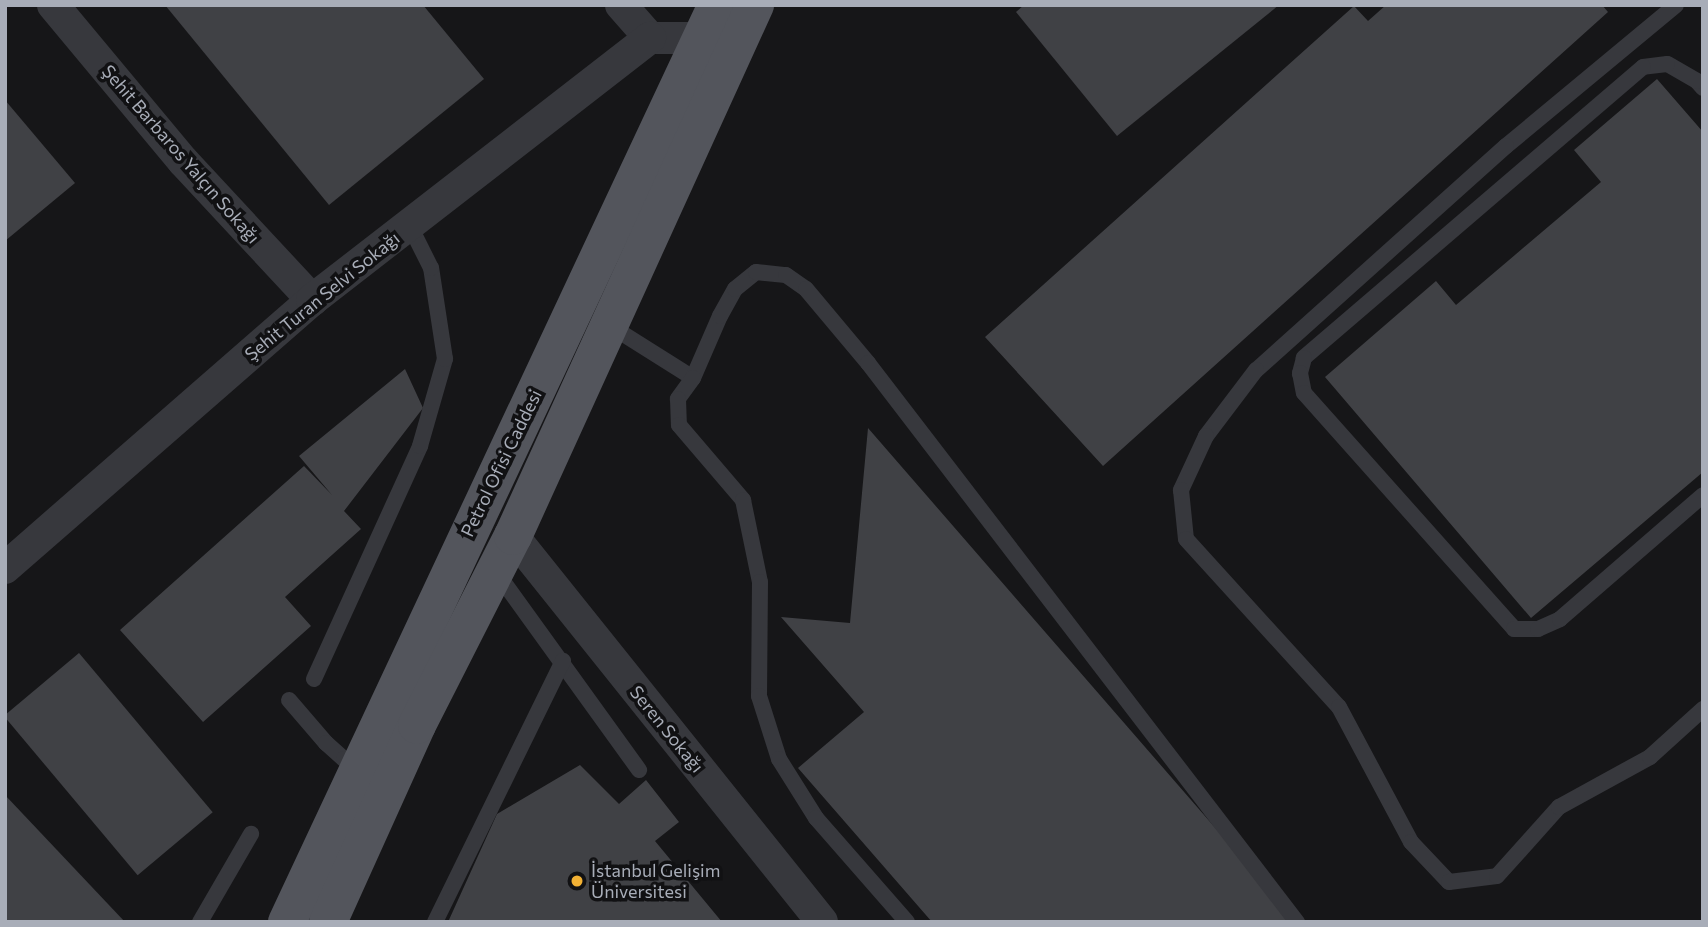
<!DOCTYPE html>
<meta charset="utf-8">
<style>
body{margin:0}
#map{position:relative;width:1708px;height:927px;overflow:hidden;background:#161618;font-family:Commissioner,sans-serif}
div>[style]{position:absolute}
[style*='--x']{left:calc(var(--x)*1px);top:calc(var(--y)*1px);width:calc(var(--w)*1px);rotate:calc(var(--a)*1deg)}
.building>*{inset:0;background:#404145;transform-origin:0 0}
.service>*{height:16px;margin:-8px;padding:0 8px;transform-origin:8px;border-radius:8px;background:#37383d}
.minor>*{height:32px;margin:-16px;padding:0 16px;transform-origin:16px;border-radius:16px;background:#37383d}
.primary>*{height:38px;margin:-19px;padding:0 19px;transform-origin:19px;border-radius:19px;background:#53555c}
.dots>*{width:19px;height:19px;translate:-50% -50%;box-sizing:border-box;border:4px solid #111113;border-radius:50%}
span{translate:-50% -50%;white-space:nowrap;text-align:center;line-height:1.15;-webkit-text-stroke:7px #111113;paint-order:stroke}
.street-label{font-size:18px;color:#a8adb8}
.poi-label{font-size:18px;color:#a8adb8}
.left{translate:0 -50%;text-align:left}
.frame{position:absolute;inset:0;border:7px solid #a8adb8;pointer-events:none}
</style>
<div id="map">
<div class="building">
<div style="clip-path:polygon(165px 5px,423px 5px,484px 79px,329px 205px)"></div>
<div style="clip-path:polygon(1024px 5px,1279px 5px,1117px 136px,1016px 12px)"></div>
<div style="clip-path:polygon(1386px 5px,1602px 5px,1608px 12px,1103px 466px,985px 337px,1354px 6px,1368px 21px)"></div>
<div style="clip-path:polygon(1657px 79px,1703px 132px,1703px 472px,1531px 618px,1325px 377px,1436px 281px,1456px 305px,1601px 182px,1574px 150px)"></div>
<div style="clip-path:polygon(5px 100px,75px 183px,5px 241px)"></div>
<div style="clip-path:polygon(405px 369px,423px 408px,344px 511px,361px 529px,285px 597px,311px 626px,203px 722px,120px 630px,304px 466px,332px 495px,299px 456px)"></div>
<div style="clip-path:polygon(868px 428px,1297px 922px,932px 922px,798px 768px,864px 712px,781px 617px,850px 623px)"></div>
<div style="left:79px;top:653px;width:208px;height:98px;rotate:50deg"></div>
<div style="clip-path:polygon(580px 765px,619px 804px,646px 780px,679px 822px,655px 841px,722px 922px,448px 922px,497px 814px)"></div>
<div style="clip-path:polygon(5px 795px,125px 922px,5px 922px)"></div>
</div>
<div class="service">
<div style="--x:1676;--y:5;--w:221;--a:140.3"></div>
<div style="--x:1506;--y:146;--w:336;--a:138.1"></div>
<div style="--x:1256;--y:370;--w:83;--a:127.1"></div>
<div style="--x:1206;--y:436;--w:60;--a:114.8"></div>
<div style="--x:1181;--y:490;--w:49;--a:84.2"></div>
<div style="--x:1186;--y:539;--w:227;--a:47.7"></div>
<div style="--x:1339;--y:707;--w:153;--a:61.9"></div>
<div style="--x:1411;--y:842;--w:55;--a:46.5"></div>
<div style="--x:1449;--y:882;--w:48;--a:-7.1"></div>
<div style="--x:1497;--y:876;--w:93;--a:-48.1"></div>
<div style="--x:1559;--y:807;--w:104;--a:-28.8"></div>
<div style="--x:1650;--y:757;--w:72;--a:-42.2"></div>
<div style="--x:1703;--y:88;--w:9;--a:-131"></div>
<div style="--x:1697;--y:81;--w:34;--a:-150"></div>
<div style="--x:1667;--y:64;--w:24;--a:173"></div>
<div style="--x:1643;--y:67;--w:447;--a:139.4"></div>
<div style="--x:1304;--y:358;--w:16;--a:105"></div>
<div style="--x:1300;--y:373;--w:20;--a:79"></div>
<div style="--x:1304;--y:393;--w:316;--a:48.3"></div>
<div style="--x:1514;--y:629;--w:24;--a:0"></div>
<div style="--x:1538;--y:629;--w:24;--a:-24"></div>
<div style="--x:1560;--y:619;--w:189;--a:-40.9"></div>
<div style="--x:609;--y:325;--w:99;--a:32.2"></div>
<div style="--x:693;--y:378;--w:68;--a:-66.5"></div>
<div style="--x:720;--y:316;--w:31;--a:-61"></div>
<div style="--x:735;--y:289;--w:27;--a:-39"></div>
<div style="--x:756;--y:272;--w:30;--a:6"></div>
<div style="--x:786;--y:275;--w:24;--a:35"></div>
<div style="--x:806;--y:289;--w:97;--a:50"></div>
<div style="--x:868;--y:363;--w:705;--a:52.5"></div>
<div style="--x:693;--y:378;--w:26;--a:126"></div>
<div style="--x:678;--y:399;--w:26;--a:88"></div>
<div style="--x:679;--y:425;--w:99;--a:49.5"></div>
<div style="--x:743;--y:500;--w:84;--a:78.3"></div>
<div style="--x:760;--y:582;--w:114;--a:90.5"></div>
<div style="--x:759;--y:696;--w:66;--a:72.4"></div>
<div style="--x:779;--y:759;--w:70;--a:57.9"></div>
<div style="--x:816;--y:818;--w:138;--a:48.8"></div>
<div style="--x:497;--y:573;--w:243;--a:54.2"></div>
<div style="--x:314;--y:679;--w:256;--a:-65.5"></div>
<div style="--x:420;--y:446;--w:91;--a:-74"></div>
<div style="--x:445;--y:359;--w:92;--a:-98.7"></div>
<div style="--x:431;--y:268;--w:49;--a:-116.6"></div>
<div style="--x:289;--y:700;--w:57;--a:49.3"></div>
<div style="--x:326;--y:743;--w:24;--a:42"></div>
<div style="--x:344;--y:759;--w:17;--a:28"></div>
<div style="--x:200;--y:922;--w:102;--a:-59.9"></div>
<div style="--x:435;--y:922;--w:291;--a:-63.9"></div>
</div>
<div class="minor">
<div style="--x:53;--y:5;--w:203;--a:50.2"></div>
<div style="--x:183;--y:161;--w:190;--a:47.1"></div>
<div style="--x:621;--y:5;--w:44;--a:48.7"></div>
<div style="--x:650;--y:38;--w:53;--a:0"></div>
<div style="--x:513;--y:536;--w:494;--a:51.3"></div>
<div style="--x:5;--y:568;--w:408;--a:-41.1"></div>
<div style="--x:312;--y:300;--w:428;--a:-37.8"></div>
</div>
<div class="primary">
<div style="--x:287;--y:922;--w:1013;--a:-64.88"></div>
<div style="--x:328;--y:922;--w:216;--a:-65.7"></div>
<div style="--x:417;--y:725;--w:212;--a:-63.1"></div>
<div style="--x:513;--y:536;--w:584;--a:-65.5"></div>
</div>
<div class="dots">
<div style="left:577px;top:881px;background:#f2b134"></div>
</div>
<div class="street-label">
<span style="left:181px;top:154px;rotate:49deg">Şehit Barbaros Yalçın Sokağı</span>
<span style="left:322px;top:296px;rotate:-39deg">Şehit Turan Selvi Sokağı</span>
<span style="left:501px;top:463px;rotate:-64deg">Petrol Ofisi Caddesi</span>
<span style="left:667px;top:729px;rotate:51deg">Seren Sokağı</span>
</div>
<div class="poi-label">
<span class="left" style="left:591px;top:881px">İstanbul Gelişim<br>Üniversitesi</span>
</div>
<div class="frame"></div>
</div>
